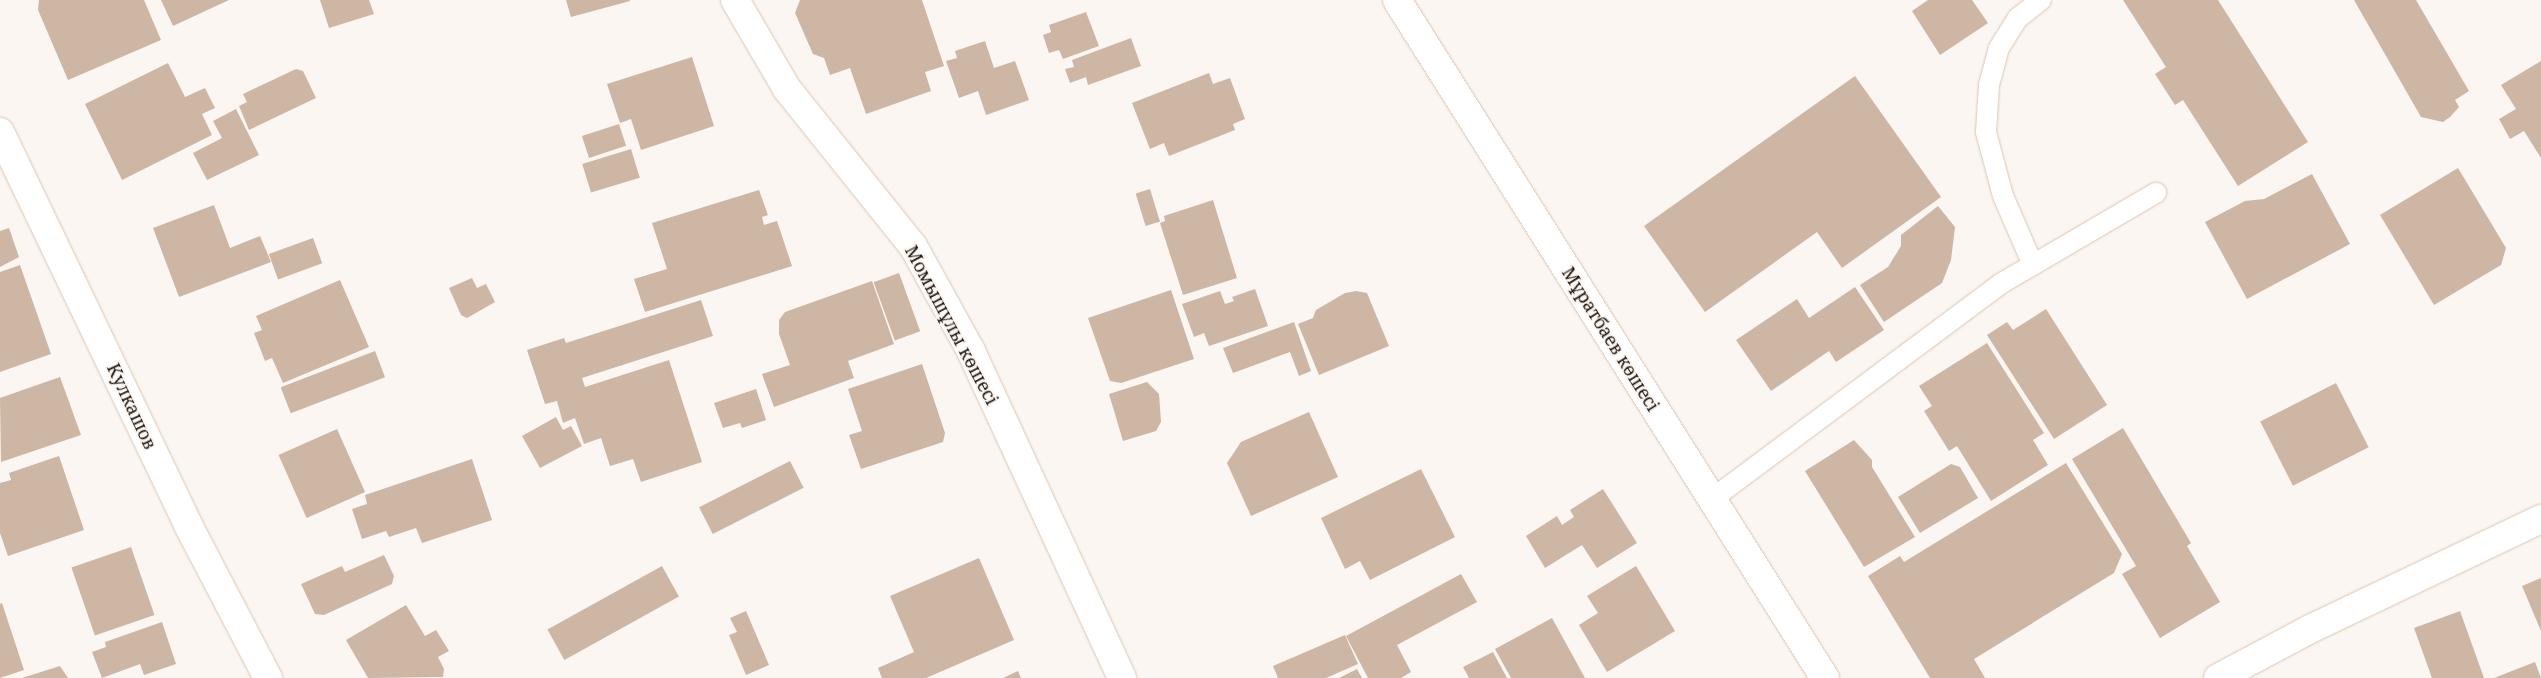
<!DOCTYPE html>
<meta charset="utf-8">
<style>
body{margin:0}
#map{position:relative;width:2541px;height:678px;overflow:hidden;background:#fbf6f2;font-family:"Noto Serif",serif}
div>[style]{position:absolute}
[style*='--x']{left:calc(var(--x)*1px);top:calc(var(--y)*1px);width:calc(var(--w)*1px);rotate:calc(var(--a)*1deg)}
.building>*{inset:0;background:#cdb6a3;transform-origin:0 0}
.roads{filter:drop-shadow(0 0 1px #dcc5b2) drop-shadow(0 0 1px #dcc5b2)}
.service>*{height:20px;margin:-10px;padding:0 10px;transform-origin:10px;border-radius:10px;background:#fff}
.minor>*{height:28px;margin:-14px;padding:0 14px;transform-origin:14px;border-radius:14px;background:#fff}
.tertiary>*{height:28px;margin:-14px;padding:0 14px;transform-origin:14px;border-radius:14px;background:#fff}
span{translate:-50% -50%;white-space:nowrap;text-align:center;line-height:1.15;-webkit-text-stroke:4px #fbf6f2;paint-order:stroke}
.street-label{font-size:18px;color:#1e150f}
</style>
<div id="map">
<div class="building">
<div style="clip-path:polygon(39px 0,144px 0,161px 40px,68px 80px,38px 10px)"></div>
<div style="clip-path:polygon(161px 0,229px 0,173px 26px)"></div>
<div style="clip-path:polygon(320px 0,369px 0,374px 14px,329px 28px)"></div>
<div style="clip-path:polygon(566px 0,630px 0,630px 1px,571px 17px)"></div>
<div style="clip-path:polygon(800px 0,922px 0,944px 66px,925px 72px,931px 91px,866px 114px,850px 68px,830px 75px,824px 58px,813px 54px,795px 13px)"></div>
<div style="clip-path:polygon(1928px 0,1972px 0,1988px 23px,1940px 55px,1912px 11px)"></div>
<div style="clip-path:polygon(2123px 0,2218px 0,2308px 142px,2238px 186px,2183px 100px,2175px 105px,2155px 74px,2166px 67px)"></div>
<div style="clip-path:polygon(2354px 0,2416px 0,2469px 91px,2455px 100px,2459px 107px,2450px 117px,2443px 122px,2421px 117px)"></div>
<div style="clip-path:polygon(1086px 12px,1099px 46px,1063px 59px,1059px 50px,1049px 53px,1043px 35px,1051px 32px,1049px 25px)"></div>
<div style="clip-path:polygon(1131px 38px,1141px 66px,1088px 85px,1086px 77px,1070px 83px,1065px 69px,1074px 67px,1072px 60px)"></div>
<div style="clip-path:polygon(985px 41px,994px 68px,1015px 61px,1029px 100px,986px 115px,978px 91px,959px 98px,946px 61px,957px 58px,955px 51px)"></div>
<div style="clip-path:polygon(692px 57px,714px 126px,641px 150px,631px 119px,620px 123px,607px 84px)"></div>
<div style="clip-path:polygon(2541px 61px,2541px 158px,2524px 131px,2510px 139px,2499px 119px,2516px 109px,2501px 85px)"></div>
<div style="clip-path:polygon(168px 63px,185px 97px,205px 88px,215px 108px,202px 114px,212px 135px,122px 180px,85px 104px)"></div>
<div style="clip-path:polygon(296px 69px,303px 71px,316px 98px,249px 130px,239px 106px,247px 102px,243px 94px)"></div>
<div style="clip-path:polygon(1209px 73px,1213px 84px,1230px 78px,1245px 119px,1233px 124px,1235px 130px,1169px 156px,1164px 143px,1150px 149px,1132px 103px)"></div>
<div style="clip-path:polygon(1855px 76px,1941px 197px,1842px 268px,1817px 232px,1705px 312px,1644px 226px)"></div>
<div style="clip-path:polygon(236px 109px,259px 155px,207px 180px,193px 153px,222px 138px,213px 121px)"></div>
<div style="left:619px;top:124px;width:23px;height:39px;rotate:72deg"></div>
<div style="left:631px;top:149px;width:30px;height:51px;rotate:73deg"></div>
<div style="clip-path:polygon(2458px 168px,2506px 248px,2501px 265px,2434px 305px,2380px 215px)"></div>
<div style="clip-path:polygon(2312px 174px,2350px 244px,2247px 299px,2205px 222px,2245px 201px,2264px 199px)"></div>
<div style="left:1150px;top:189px;width:34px;height:15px;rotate:73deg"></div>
<div style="clip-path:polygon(759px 190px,768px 215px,762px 217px,764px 225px,777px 221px,792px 266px,645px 312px,634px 279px,667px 269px,652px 223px)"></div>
<div style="clip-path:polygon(1213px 200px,1237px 278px,1183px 295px,1160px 223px,1165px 221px,1164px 216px)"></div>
<div style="clip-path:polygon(214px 205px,230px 248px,260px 236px,271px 262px,179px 297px,153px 228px)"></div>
<div style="clip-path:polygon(1938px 206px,1955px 227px,1951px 260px,1942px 283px,1884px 322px,1860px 285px,1888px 267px,1901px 246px,1901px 235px)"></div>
<div style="clip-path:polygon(9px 228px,19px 257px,0 267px,0 231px)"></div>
<div style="left:313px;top:238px;width:27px;height:47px;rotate:70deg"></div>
<div style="clip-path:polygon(20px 265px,51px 354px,0 372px,0 272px)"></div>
<div style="left:899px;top:273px;width:62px;height:27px;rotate:70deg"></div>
<div style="clip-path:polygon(472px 278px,477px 288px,486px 284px,495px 302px,467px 318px,461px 315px,449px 288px)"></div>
<div style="clip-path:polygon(340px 280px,369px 347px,283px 383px,272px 358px,265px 361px,254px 333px,262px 330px,256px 316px)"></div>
<div style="clip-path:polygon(872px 281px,894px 344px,848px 361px,854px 378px,774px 407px,762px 374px,790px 365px,779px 334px,779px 320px,785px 312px)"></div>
<div style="clip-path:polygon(1855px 287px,1884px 330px,1836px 362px,1829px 351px,1771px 391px,1736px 340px,1797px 299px,1809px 318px)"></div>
<div style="clip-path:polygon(1255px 289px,1268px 326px,1209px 346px,1204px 333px,1194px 337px,1182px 304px,1220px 291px,1225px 304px,1234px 301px,1232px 297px)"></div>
<div style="clip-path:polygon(1171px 290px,1194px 359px,1121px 383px,1110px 381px,1088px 318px)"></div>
<div style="clip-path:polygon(1356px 291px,1367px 293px,1389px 346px,1319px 375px,1298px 324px,1313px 318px,1316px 310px,1345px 293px)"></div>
<div style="clip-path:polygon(701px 300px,713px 336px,582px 378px,585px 387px,669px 360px,702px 462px,641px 482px,633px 459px,610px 466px,601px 438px,584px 444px,575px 418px,563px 423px,557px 401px,545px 404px,527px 350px,564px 338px,566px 343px)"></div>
<div style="clip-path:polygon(2046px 309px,2107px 405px,2054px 439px,1987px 335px,2007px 322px,2013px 330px)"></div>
<div style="clip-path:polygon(1294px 322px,1311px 371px,1299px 376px,1290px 352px,1233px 373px,1223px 348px)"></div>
<div style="clip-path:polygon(1987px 343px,2044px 433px,2033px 440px,2048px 465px,1991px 501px,1957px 446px,1949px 451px,1924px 411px,1932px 406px,1919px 386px)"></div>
<div style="left:375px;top:351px;width:28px;height:101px;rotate:69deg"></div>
<div style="clip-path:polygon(922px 364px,945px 433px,943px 442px,861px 469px,849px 435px,862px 431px,848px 389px)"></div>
<div style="clip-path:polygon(60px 377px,81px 435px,1px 462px,0 398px)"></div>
<div style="clip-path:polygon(1147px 382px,1159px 394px,1161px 422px,1156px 431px,1123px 441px,1109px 394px)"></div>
<div style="left:2336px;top:383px;width:72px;height:85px;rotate:63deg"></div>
<div style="clip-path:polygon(756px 389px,766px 420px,742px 428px,740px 423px,723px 428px,714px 403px)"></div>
<div style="clip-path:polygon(1309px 412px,1338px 477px,1251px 516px,1227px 463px,1241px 442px)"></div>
<div style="clip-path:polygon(556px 417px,563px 430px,571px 426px,582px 446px,540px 468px,522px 436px)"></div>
<div style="clip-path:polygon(2123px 428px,2191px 543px,2187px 546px,2220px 602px,2160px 638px,2122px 574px,2136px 566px,2072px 459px)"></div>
<div style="left:337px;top:429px;width:69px;height:64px;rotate:66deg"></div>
<div style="clip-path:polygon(1854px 440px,1872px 460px,1872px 467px,1915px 537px,1864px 567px,1805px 471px)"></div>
<div style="clip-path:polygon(59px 456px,84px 530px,8px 556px,0 533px,0 483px,11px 480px,9px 473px)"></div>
<div style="clip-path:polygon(472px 459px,492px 520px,422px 543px,416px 528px,389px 537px,386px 531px,362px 539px,352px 509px,367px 504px,365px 495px)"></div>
<div style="left:790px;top:461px;width:30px;height:102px;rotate:63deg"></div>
<div style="clip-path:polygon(2066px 463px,2122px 554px,2114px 573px,1974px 659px,1985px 678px,1930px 678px,1868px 576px,1900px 556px,1904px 562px)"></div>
<div style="clip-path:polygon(1951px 464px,1960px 467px,1978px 498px,1920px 533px,1898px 497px)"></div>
<div style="clip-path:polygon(1421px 469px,1455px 537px,1370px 580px,1360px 561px,1345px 569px,1321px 518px)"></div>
<div style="clip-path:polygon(1603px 489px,1637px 543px,1597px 568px,1582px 545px,1545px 568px,1526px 536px,1557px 516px,1562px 525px,1574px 517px,1570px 510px)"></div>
<div style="left:131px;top:547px;width:72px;height:63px;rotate:71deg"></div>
<div style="clip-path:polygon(384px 555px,394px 576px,392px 584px,324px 615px,315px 614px,301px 584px,342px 566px,345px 572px)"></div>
<div style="clip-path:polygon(979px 558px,1014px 640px,926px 678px,882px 678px,878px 668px,914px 652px,890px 596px)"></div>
<div style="left:662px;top:566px;width:35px;height:131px;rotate:61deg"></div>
<div style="clip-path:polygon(1636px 566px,1675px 631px,1607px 672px,1579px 625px,1598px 613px,1587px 596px)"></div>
<div style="clip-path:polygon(1461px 574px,1477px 602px,1397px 645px,1411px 672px,1401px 678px,1368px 678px,1346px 636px)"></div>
<div style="clip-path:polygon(2541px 578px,2541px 631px,2522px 586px)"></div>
<div style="clip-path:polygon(2px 603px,24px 670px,0 678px,0 604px)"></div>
<div style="clip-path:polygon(406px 605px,425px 636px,436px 630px,449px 651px,438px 657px,444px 669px,443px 677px,368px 678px,346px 640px)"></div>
<div style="clip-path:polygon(746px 611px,769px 665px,746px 675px,729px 635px,737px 632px,730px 618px)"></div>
<div style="clip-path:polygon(2460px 611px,2484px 678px,2432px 678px,2414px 628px)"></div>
<div style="clip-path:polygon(1552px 618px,1585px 678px,1511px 678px,1495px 649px)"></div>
<div style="clip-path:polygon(162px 622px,176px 664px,144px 675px,140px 664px,102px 678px,92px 652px,106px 647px,105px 642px)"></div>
<div style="clip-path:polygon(1345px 635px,1358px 664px,1326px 678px,1278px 678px,1273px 666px)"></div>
<div style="clip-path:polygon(1493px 652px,1507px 678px,1469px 678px,1463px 667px)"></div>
<div style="clip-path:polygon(2535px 662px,2541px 678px,2494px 678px)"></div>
<div style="clip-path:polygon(60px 666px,68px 678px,22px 678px)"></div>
<div style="clip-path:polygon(1357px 669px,1362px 678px,1339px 678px)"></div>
<div style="clip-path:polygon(1018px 671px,1021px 678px,1003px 678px)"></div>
</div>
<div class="roads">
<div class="service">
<div style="--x:2033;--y:265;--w:75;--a:-113.5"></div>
<div style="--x:2003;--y:196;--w:66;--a:-104.9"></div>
<div style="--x:1986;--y:132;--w:47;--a:-86.3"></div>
<div style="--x:1989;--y:85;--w:38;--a:-75"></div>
<div style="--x:1999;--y:48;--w:36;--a:-58"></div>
<div style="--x:2018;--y:18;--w:29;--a:-38"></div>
<div style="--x:1712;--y:499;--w:359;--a:-36.7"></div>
<div style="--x:2000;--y:284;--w:181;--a:-30.3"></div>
</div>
<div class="minor">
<div style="--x:735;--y:0;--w:103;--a:59.7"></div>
<div style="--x:787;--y:89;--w:201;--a:51.3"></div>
<div style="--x:913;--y:246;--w:120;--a:61.1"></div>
<div style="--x:971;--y:351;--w:360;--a:65.2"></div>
<div style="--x:0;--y:132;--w:436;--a:64.4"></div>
<div style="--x:188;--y:525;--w:173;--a:62.4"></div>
<div style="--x:2218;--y:678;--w:104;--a:-28"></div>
<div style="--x:2310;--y:629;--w:256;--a:-25.5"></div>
</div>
<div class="tertiary">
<div style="--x:1397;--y:0;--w:802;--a:57.74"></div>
</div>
</div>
<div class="street-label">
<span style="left:952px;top:325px;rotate:62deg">Момышұлы көшесі</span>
<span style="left:1611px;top:339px;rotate:58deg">Мұратбаев көшесі</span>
<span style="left:132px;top:406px;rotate:65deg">Кулкашов</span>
</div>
</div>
